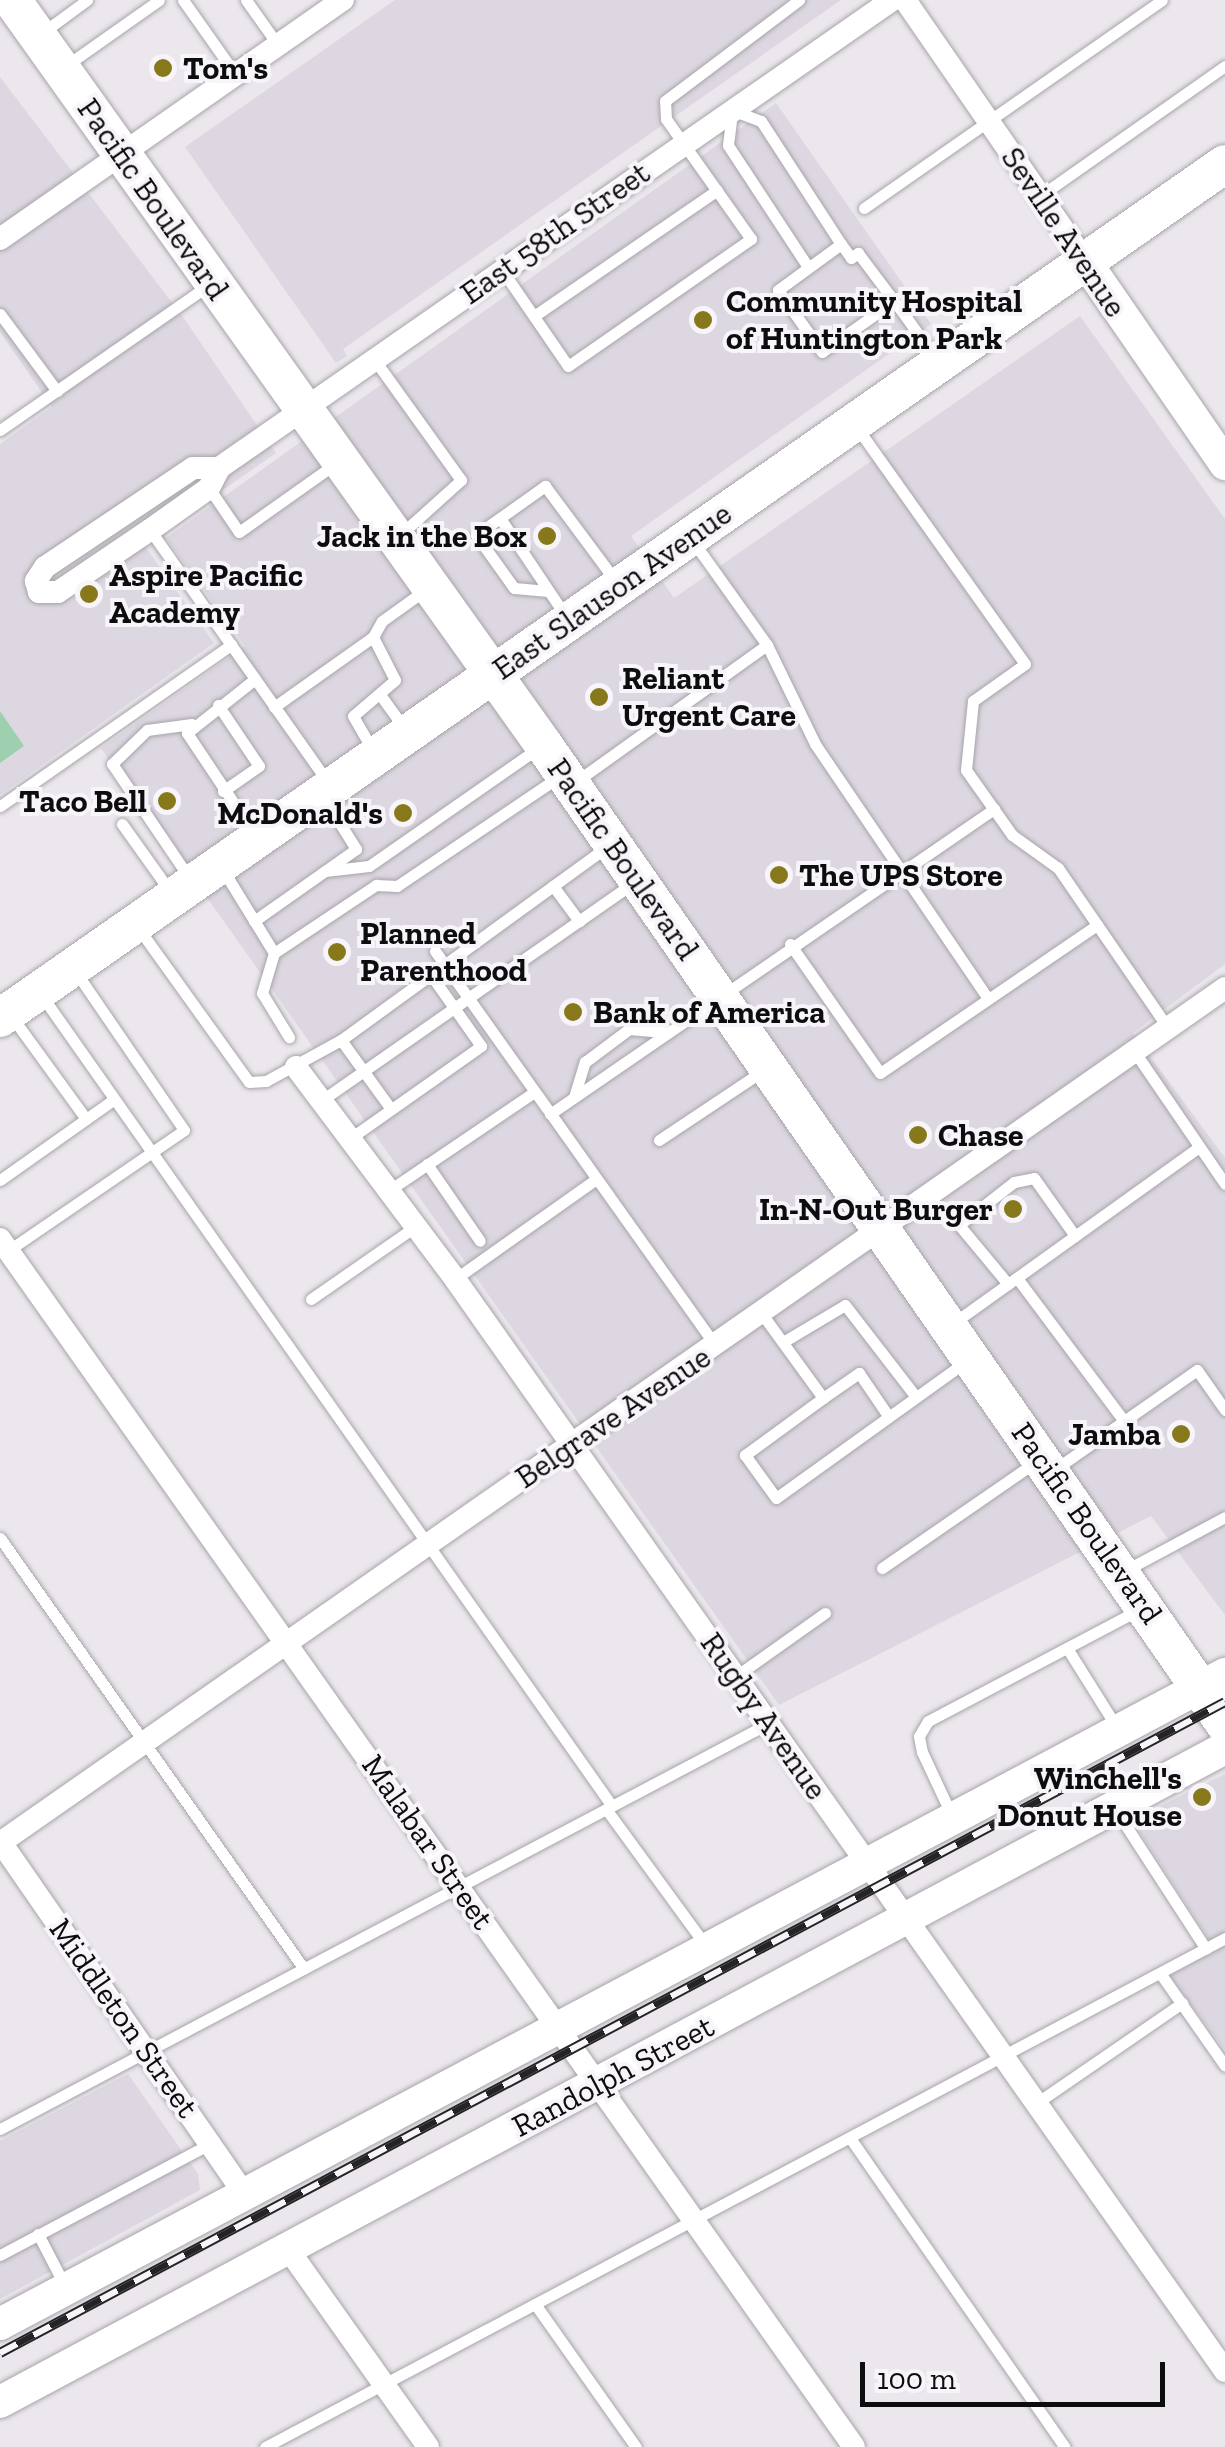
<!DOCTYPE html>
<style>
body{margin:0}
#map{position:relative;width:1225px;height:2447px;overflow:hidden;background:#ebe7ed;font-family:"Zilla Slab",serif}
div>[style]{position:absolute}
[style*='--x']{left:calc(var(--x)*1px);top:calc(var(--y)*1px);width:calc(var(--w)*1px);rotate:calc(var(--a)*1deg)}
.built>*{inset:0;background:#ddd7e1}
.green>*{inset:0;background:#9ecfae}
.roads{filter:drop-shadow(0 0 2px #a8a4a9) drop-shadow(0 0 2px #a8a4a9)}
.lane>*{height:11px;margin:-5.5px;padding:0 5.5px;transform-origin:5.5px;border-radius:5.5px;background:#fff}
.street>*{height:22px;margin:-11px;padding:0 11px;transform-origin:11px;border-radius:11px;background:#fff}
.secondary>*{height:32px;margin:-16px;padding:0 16px;transform-origin:16px;border-radius:16px;background:#fff}
.primary>*{height:38px;margin:-19px;padding:0 19px;transform-origin:19px;border-radius:19px;background:#fff}
.rail>*{height:10px;margin-top:-5px;transform-origin:0;background:repeating-linear-gradient(90deg,#f8f5fa 0 19px,#242325 0 38px);box-sizing:border-box;border-block:2px solid #242325}
.dots>*{width:28px;height:28px;translate:-50% -50%;box-sizing:border-box;border:5px solid #f8f5fa;border-radius:50%}
span{translate:-50% -50%;white-space:nowrap;text-align:center;line-height:1.15;-webkit-text-stroke:8px #f8f5fa;paint-order:stroke}
.poi-label{font-size:32px;color:#0d0c0e;font-weight:700}
.left{translate:0 -50%;text-align:left}
.right{translate:-100% -50%;text-align:right}
.street-label{font-size:32px;color:#0d0c0e}
.scale{position:absolute;left:860px;top:2362px;width:305px;height:45px;box-sizing:border-box;border:5px solid #0d0c0e;border-top:0;padding-left:12px;font-size:30px;line-height:35px;white-space:nowrap;color:#0d0c0e;-webkit-text-stroke:8px #f8f5fa;paint-order:stroke}
</style>
<div id="map">
<div class="built">
<div style="clip-path:polygon(395px 0,841px 0,343px 349px,347px 356px,336px 363px,185px 147px)"></div>
<div style="clip-path:polygon(0 77px,183px 317px,276px 453px,144px 545px,214px 643px,0 795px,0 444px,52px 407px,0 332px)"></div>
<div style="clip-path:polygon(776px 103px,931px 324px,631px 536px,674px 598px,1080px 316px,1225px 519px,1225px 964px,1133px 1033px,1225px 1158px,1225px 1615px,1151px 1516px,779px 1705px,101px 748px,245px 646px,166px 538px)"></div>
<div style="clip-path:polygon(1225px 1774px,1225px 2050px,1170px 1976px,1216px 1950px,1132px 1820px)"></div>
<div style="clip-path:polygon(128px 2074px,198px 2174px,200px 2190px,0 2299px,0 2141px)"></div>
</div>
<div class="green">
<div style="clip-path:polygon(0 711px,24px 746px,0 763px)"></div>
</div>
<div class="roads">
<div class="lane">
<div style="--x:183;--y:0;--w:92;--a:54.8"></div>
<div style="--x:246;--y:0;--w:55;--a:54.6"></div>
<div style="--x:42;--y:33;--w:56;--a:-36.3"></div>
<div style="--x:64;--y:67;--w:116;--a:-35.2"></div>
<div style="--x:1040;--y:196;--w:226;--a:-35.1"></div>
<div style="--x:864;--y:208;--w:363;--a:-34.9"></div>
<div style="--x:808;--y:267;--w:146;--a:-123.3"></div>
<div style="--x:728;--y:145;--w:35;--a:-83"></div>
<div style="--x:732;--y:110;--w:31;--a:21"></div>
<div style="--x:761;--y:121;--w:147;--a:57"></div>
<div style="--x:502;--y:270;--w:116;--a:55.5"></div>
<div style="--x:568;--y:366;--w:223;--a:-34.8"></div>
<div style="--x:751;--y:239;--w:147;--a:-125.3"></div>
<div style="--x:666;--y:119;--w:18;--a:-93"></div>
<div style="--x:665;--y:101;--w:168;--a:-37"></div>
<div style="--x:894;--y:301;--w:88;--a:144.7"></div>
<div style="--x:822;--y:352;--w:76;--a:-125.4"></div>
<div style="--x:778;--y:290;--w:78;--a:-36.1"></div>
<div style="--x:841;--y:244;--w:17;--a:54"></div>
<div style="--x:851;--y:258;--w:9;--a:-36"></div>
<div style="--x:858;--y:253;--w:80;--a:53.1"></div>
<div style="--x:906;--y:317;--w:52;--a:54.5"></div>
<div style="--x:0;--y:314;--w:96;--a:53.5"></div>
<div style="--x:534;--y:316;--w:222;--a:-34.5"></div>
<div style="--x:374;--y:359;--w:149;--a:54.3"></div>
<div style="--x:461;--y:480;--w:82;--a:138"></div>
<div style="--x:858;--y:429;--w:288;--a:54.6"></div>
<div style="--x:1025;--y:664;--w:64;--a:144.6"></div>
<div style="--x:973;--y:701;--w:69;--a:95.8"></div>
<div style="--x:966;--y:770;--w:80;--a:54.7"></div>
<div style="--x:1012;--y:835;--w:57;--a:35.7"></div>
<div style="--x:1058;--y:868;--w:194;--a:55.5"></div>
<div style="--x:0;--y:430;--w:256;--a:-34.8"></div>
<div style="--x:209;--y:488;--w:53;--a:55.7"></div>
<div style="--x:239;--y:532;--w:118;--a:-35.3"></div>
<div style="--x:500;--y:518;--w:120;--a:56.2"></div>
<div style="--x:150;--y:530;--w:311;--a:54.8"></div>
<div style="--x:548;--y:591;--w:34;--a:-175"></div>
<div style="--x:514;--y:588;--w:65;--a:-125.6"></div>
<div style="--x:476;--y:535;--w:85;--a:-35.4"></div>
<div style="--x:545;--y:486;--w:121;--a:53.4"></div>
<div style="--x:373;--y:637;--w:48;--a:62.9"></div>
<div style="--x:395;--y:680;--w:55;--a:139.4"></div>
<div style="--x:353;--y:716;--w:39;--a:60"></div>
<div style="--x:767;--y:645;--w:110;--a:64.1"></div>
<div style="--x:815;--y:744;--w:308;--a:55.8"></div>
<div style="--x:381;--y:696;--w:41;--a:54"></div>
<div style="--x:218;--y:705;--w:73;--a:56.1"></div>
<div style="--x:259;--y:766;--w:44;--a:145.2"></div>
<div style="--x:274;--y:707;--w:121;--a:-35.3"></div>
<div style="--x:373;--y:637;--w:18;--a:-61"></div>
<div style="--x:382;--y:621;--w:57;--a:-35.7"></div>
<div style="--x:574;--y:783;--w:237;--a:-35.6"></div>
<div style="--x:767;--y:645;--w:129;--a:-125.5"></div>
<div style="--x:0;--y:806;--w:282;--a:-34.9"></div>
<div style="--x:122;--y:824;--w:86;--a:54.5"></div>
<div style="--x:255;--y:835;--w:123;--a:-123.7"></div>
<div style="--x:187;--y:733;--w:87;--a:-38.5"></div>
<div style="--x:223;--y:870;--w:97;--a:58.4"></div>
<div style="--x:274;--y:953;--w:42;--a:106.7"></div>
<div style="--x:262;--y:993;--w:52;--a:58.5"></div>
<div style="--x:325;--y:871;--w:44;--a:-6.5"></div>
<div style="--x:369;--y:866;--w:206;--a:-34.9"></div>
<div style="--x:190;--y:879;--w:139;--a:-124.1"></div>
<div style="--x:112;--y:764;--w:49;--a:-44.2"></div>
<div style="--x:147;--y:730;--w:45;--a:-7.6"></div>
<div style="--x:553;--y:886;--w:44;--a:53.4"></div>
<div style="--x:254;--y:921;--w:125;--a:-35.2"></div>
<div style="--x:356;--y:849;--w:60;--a:-122.1"></div>
<div style="--x:139;--y:929;--w:188;--a:54.3"></div>
<div style="--x:249;--y:1082;--w:17;--a:-3"></div>
<div style="--x:266;--y:1081;--w:85;--a:-28.7"></div>
<div style="--x:341;--y:1040;--w:330;--a:-36"></div>
<div style="--x:790;--y:944;--w:157;--a:55.1"></div>
<div style="--x:880;--y:1073;--w:263;--a:-34.3"></div>
<div style="--x:435;--y:951;--w:486;--a:54.6"></div>
<div style="--x:274;--y:953;--w:123;--a:-33.7"></div>
<div style="--x:376;--y:885;--w:21;--a:3"></div>
<div style="--x:397;--y:886;--w:197;--a:-34"></div>
<div style="--x:42;--y:996;--w:990;--a:54.87"></div>
<div style="--x:12;--y:1017;--w:126;--a:54"></div>
<div style="--x:341;--y:1040;--w:85;--a:54.1"></div>
<div style="--x:1134;--y:1051;--w:161;--a:55.6"></div>
<div style="--x:574;--y:1097;--w:37;--a:-73"></div>
<div style="--x:585;--y:1062;--w:55;--a:-36.9"></div>
<div style="--x:629;--y:1029;--w:37;--a:5"></div>
<div style="--x:325;--y:1098;--w:376;--a:-34.9"></div>
<div style="--x:550;--y:1114;--w:539;--a:-34.49"></div>
<div style="--x:352;--y:1137;--w:158;--a:-35.2"></div>
<div style="--x:481;--y:1046;--w:87;--a:-125.2"></div>
<div style="--x:659;--y:1140;--w:126;--a:-33.7"></div>
<div style="--x:427;--y:1164;--w:93;--a:55.5"></div>
<div style="--x:0;--y:1180;--w:138;--a:-35.3"></div>
<div style="--x:391;--y:1189;--w:173;--a:-34.1"></div>
<div style="--x:9;--y:1250;--w:212;--a:-34.4"></div>
<div style="--x:184;--y:1130;--w:193;--a:-124.4"></div>
<div style="--x:1017;--y:1278;--w:179;--a:53.2"></div>
<div style="--x:1124;--y:1421;--w:89;--a:-34.9"></div>
<div style="--x:1197;--y:1370;--w:49;--a:55"></div>
<div style="--x:455;--y:1279;--w:173;--a:-35.3"></div>
<div style="--x:1008;--y:1284;--w:77;--a:-129.7"></div>
<div style="--x:959;--y:1225;--w:70;--a:-38"></div>
<div style="--x:1014;--y:1182;--w:20;--a:-11"></div>
<div style="--x:1034;--y:1178;--w:71;--a:54.7"></div>
<div style="--x:311;--y:1299;--w:128;--a:-34.8"></div>
<div style="--x:762;--y:1314;--w:104;--a:54"></div>
<div style="--x:823;--y:1398;--w:97;--a:143.8"></div>
<div style="--x:745;--y:1455;--w:53;--a:54.2"></div>
<div style="--x:776;--y:1498;--w:236;--a:-35.7"></div>
<div style="--x:952;--y:1324;--w:304;--a:-35.6"></div>
<div style="--x:783;--y:1342;--w:72;--a:-30.8"></div>
<div style="--x:845;--y:1305;--w:116;--a:52.3"></div>
<div style="--x:823;--y:1398;--w:44;--a:-34.8"></div>
<div style="--x:859;--y:1373;--w:53;--a:55.7"></div>
<div style="--x:1054;--y:1470;--w:85;--a:-35"></div>
<div style="--x:0;--y:1538;--w:527;--a:54.8"></div>
<div style="--x:882;--y:1568;--w:185;--a:-34.6"></div>
<div style="--x:1126;--y:1570;--w:112;--a:-28.2"></div>
<div style="--x:1067;--y:1648;--w:92;--a:57.9"></div>
<div style="--x:736;--y:1676;--w:109;--a:-35.3"></div>
<div style="--x:606;--y:1809;--w:170;--a:53.9"></div>
<div style="--x:1117;--y:1812;--w:163;--a:57"></div>
<div style="--x:952;--y:1816;--w:71;--a:-115.1"></div>
<div style="--x:922;--y:1752;--w:16;--a:-101"></div>
<div style="--x:919;--y:1736;--w:17;--a:-59"></div>
<div style="--x:928;--y:1721;--w:236;--a:-27.8"></div>
<div style="--x:1160;--y:1973;--w:113;--a:55"></div>
<div style="--x:1038;--y:2102;--w:175;--a:-34.5"></div>
<div style="--x:0;--y:2129;--w:870;--a:-27.83"></div>
<div style="--x:850;--y:2138;--w:376;--a:55.2"></div>
<div style="--x:38;--y:2234;--w:59;--a:62.6"></div>
<div style="--x:0;--y:2255;--w:238;--a:-27.9"></div>
<div style="--x:535;--y:2304;--w:175;--a:54.8"></div>
<div style="--x:265;--y:2447;--w:1087;--a:-27.93"></div>
</div>
<div class="street">
<div style="--x:905;--y:0;--w:317;--a:55.4"></div>
<div style="--x:0;--y:239;--w:418;--a:-34.9"></div>
<div style="--x:219;--y:468;--w:26;--a:180"></div>
<div style="--x:193;--y:468;--w:178;--a:146.2"></div>
<div style="--x:45;--y:567;--w:17;--a:123"></div>
<div style="--x:36;--y:581;--w:11;--a:75"></div>
<div style="--x:39;--y:592;--w:19;--a:0"></div>
<div style="--x:58;--y:592;--w:111;--a:-34"></div>
<div style="--x:150;--y:530;--w:72;--a:-35.4"></div>
<div style="--x:209;--y:488;--w:22;--a:-63"></div>
<div style="--x:219;--y:468;--w:820;--a:-34.81"></div>
<div style="--x:296;--y:1067;--w:265;--a:53.1"></div>
<div style="--x:455;--y:1279;--w:1336;--a:54.81"></div>
<div style="--x:0;--y:1239;--w:1479;--a:54.74"></div>
<div style="--x:0;--y:1841;--w:432;--a:55.3"></div>
<div style="--x:0;--y:1843;--w:1494;--a:-34.91"></div>
<div style="--x:288;--y:2249;--w:242;--a:54.7"></div>
</div>
<div class="secondary">
<div style="--x:1085;--y:261;--w:247;--a:55.4"></div>
<div style="--x:0;--y:2324;--w:1387;--a:-27.95"></div>
<div style="--x:0;--y:2402;--w:1389;--a:-28.1"></div>
</div>
<div class="primary">
<div style="--x:12;--y:0;--w:914;--a:54.48"></div>
<div style="--x:543;--y:744;--w:1194;--a:55.17"></div>
<div style="--x:0;--y:1018;--w:1493;--a:-34.88"></div>
</div>
</div>
<div class="rail">
<div style="--x:0;--y:2353;--w:1387;--a:-27.99"></div>
</div>
<div class="dots">
<div style="left:163px;top:68px;background:#87781c"></div>
<div style="left:703px;top:320px;background:#87781c"></div>
<div style="left:547px;top:536px;background:#87781c"></div>
<div style="left:89px;top:594px;background:#87781c"></div>
<div style="left:599px;top:697px;background:#87781c"></div>
<div style="left:167px;top:801px;background:#87781c"></div>
<div style="left:403px;top:813px;background:#87781c"></div>
<div style="left:779px;top:875px;background:#87781c"></div>
<div style="left:337px;top:952px;background:#87781c"></div>
<div style="left:573px;top:1012px;background:#87781c"></div>
<div style="left:918px;top:1135px;background:#87781c"></div>
<div style="left:1013px;top:1209px;background:#87781c"></div>
<div style="left:1181px;top:1434px;background:#87781c"></div>
<div style="left:1202px;top:1797px;background:#87781c"></div>
</div>
<div class="poi-label">
<span class="left" style="left:183px;top:68px">Tom's</span>
<span class="left" style="left:726px;top:320px">Community Hospital<br>of Huntington Park</span>
<span class="right" style="left:527px;top:536px">Jack in the Box</span>
<span class="left" style="left:109px;top:594px">Aspire Pacific<br>Academy</span>
<span class="left" style="left:622px;top:697px">Reliant<br>Urgent Care</span>
<span class="right" style="left:147px;top:801px">Taco Bell</span>
<span class="right" style="left:383px;top:813px">McDonald's</span>
<span class="left" style="left:799px;top:875px">The UPS Store</span>
<span class="left" style="left:360px;top:952px">Planned<br>Parenthood</span>
<span class="left" style="left:593px;top:1012px">Bank of America</span>
<span class="left" style="left:938px;top:1135px">Chase</span>
<span class="right" style="left:993px;top:1209px">In-N-Out Burger</span>
<span class="right" style="left:1161px;top:1434px">Jamba</span>
<span class="right" style="left:1182px;top:1797px">Winchell's<br>Donut House</span>
</div>
<div class="street-label">
<span style="left:153px;top:199px;rotate:55deg">Pacific Boulevard</span>
<span style="left:1064px;top:232px;rotate:56deg">Seville Avenue</span>
<span style="left:555px;top:233px;rotate:-35deg">East 58th Street</span>
<span style="left:612px;top:591px;rotate:-35deg">East Slauson Avenue</span>
<span style="left:623px;top:859px;rotate:55deg">Pacific Boulevard</span>
<span style="left:613px;top:1417px;rotate:-34deg">Belgrave Avenue</span>
<span style="left:1087px;top:1523px;rotate:55deg">Pacific Boulevard</span>
<span style="left:764px;top:1716px;rotate:55deg">Rugby Avenue</span>
<span style="left:428px;top:1842px;rotate:55deg">Malabar Street</span>
<span style="left:124px;top:2018px;rotate:55deg">Middleton Street</span>
<span style="left:613px;top:2076px;rotate:-28deg">Randolph Street</span>
</div>
<div class="scale">100 m</div>
</div>
